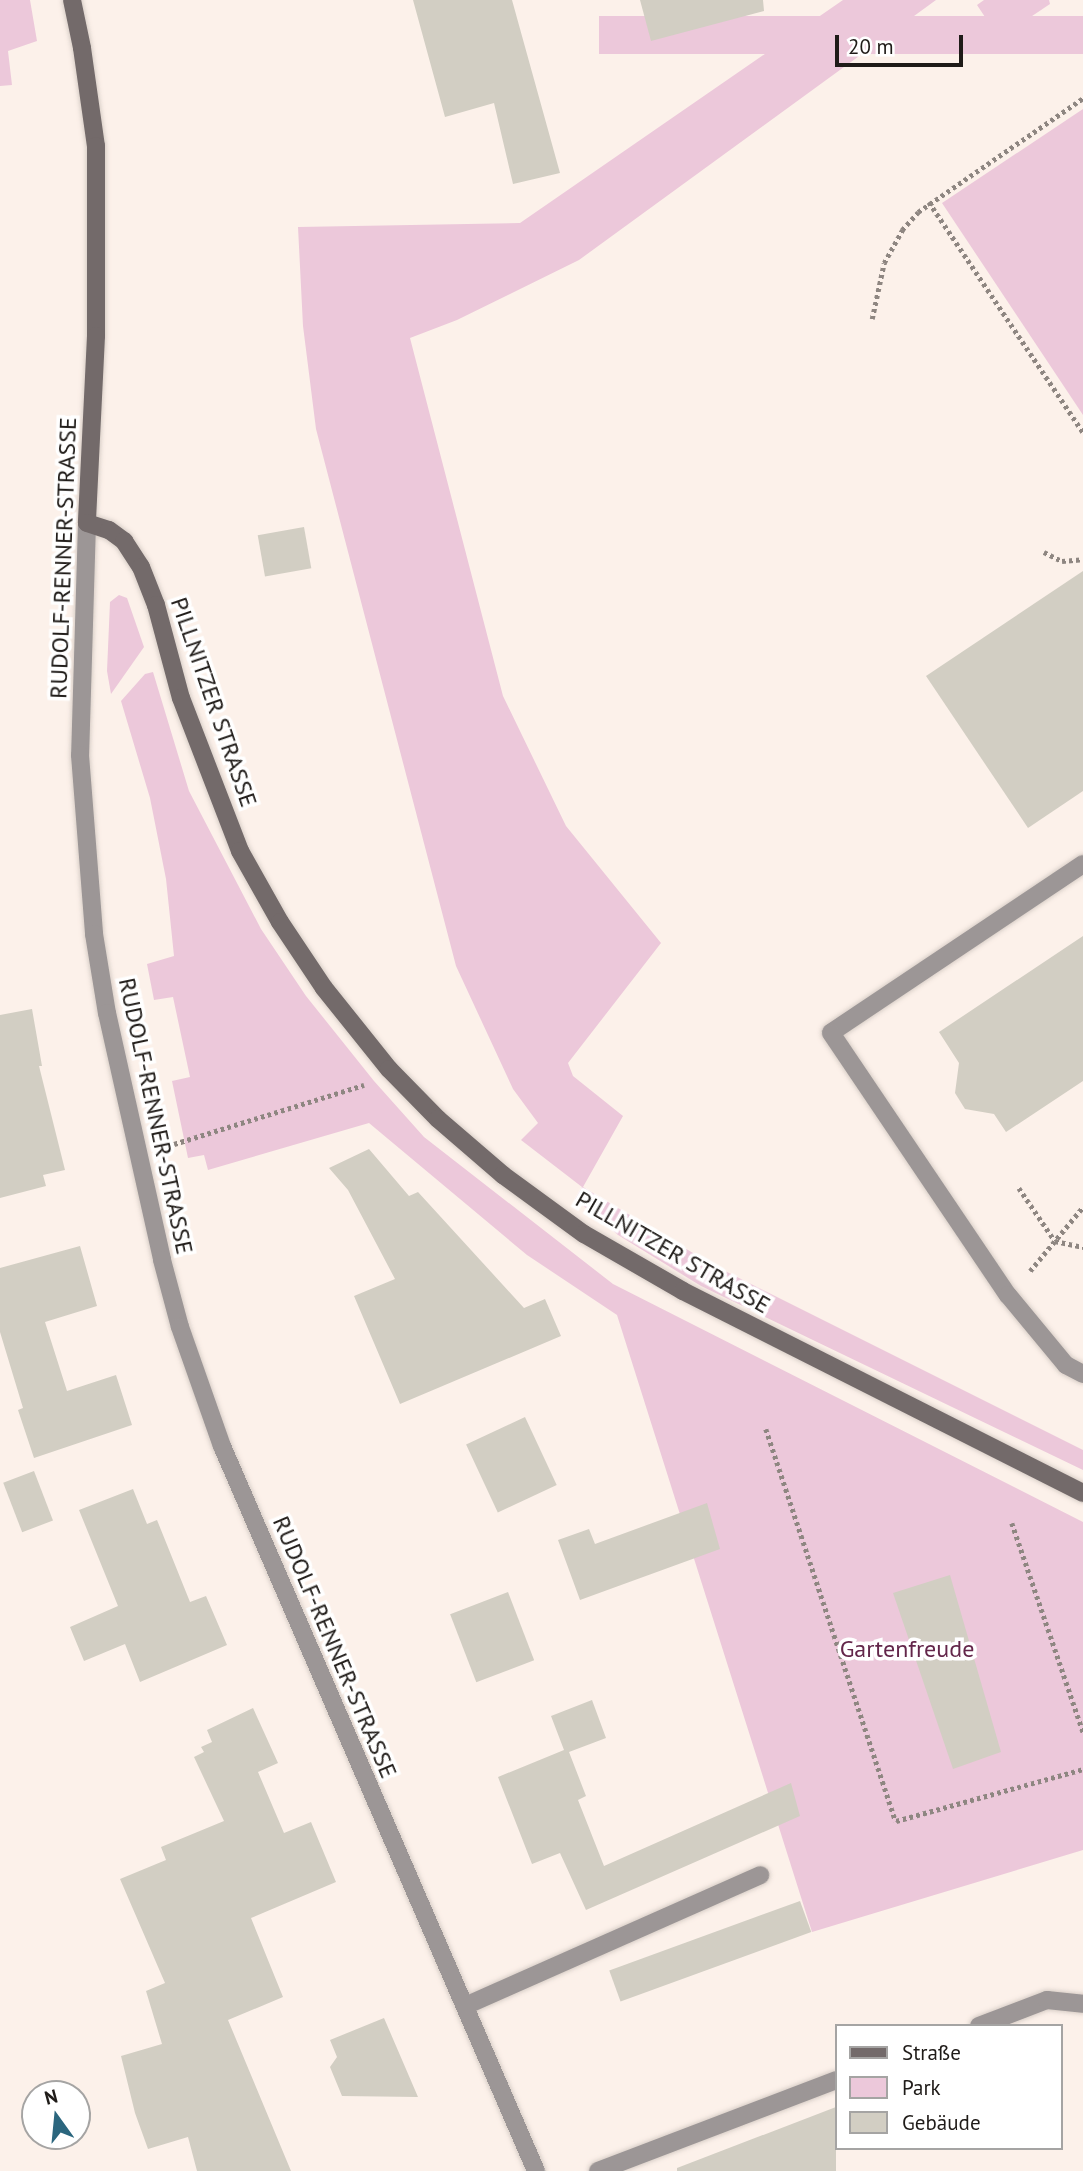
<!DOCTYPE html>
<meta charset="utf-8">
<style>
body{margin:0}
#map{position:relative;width:1083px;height:2171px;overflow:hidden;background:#fcf1ea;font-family:"PT Sans",sans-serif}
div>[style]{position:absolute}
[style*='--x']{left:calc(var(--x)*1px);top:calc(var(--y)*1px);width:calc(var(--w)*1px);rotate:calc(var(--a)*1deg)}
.green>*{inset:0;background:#ecc8da;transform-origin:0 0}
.building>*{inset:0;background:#d2cec3;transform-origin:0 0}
.path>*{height:4.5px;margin-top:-2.25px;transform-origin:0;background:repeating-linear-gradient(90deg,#8e8681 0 3.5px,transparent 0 7px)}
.roads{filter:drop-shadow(0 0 2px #d9cfc8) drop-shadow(0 0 2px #d9cfc8)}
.lane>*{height:18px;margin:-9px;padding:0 9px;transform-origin:9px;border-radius:9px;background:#9c9696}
.street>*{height:18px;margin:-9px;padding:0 9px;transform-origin:9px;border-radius:9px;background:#9c9696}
.secondary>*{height:18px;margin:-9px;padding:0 9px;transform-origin:9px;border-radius:9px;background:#736a6a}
span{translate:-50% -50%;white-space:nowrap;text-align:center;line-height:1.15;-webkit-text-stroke:7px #fff;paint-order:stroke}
.street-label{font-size:24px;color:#1f1b18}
.park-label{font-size:24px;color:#63264a}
.legend{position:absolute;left:835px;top:2024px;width:228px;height:126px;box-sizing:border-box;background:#fff;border:2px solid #a5a4a3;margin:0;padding:9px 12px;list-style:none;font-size:21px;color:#1f1b18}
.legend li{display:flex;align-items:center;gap:14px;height:35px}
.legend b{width:35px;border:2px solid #a5a4a3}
.north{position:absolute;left:21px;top:2080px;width:70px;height:70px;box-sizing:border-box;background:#fff;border:2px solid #a5a4a3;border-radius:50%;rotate:345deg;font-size:19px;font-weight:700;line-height:28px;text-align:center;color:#1f1b18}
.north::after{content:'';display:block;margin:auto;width:24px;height:32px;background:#2b667e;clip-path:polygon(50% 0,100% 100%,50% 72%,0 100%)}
.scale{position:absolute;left:835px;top:35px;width:128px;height:32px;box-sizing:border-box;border:4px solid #1f1b18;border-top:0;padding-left:9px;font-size:21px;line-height:24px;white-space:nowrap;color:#1f1b18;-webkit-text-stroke:5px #fff;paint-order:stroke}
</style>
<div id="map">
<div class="green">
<div style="clip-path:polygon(0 0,30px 0,37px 41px,8px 51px,12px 85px,0 86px)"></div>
<div style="clip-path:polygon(843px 0,936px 0,579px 260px,457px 320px,410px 338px,503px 696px,566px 826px,661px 943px,568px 1063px,573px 1076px,623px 1116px,583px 1187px,713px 1265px,1083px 1450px,1083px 1470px,701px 1286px,618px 1235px,575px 1199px,582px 1187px,521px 1140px,538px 1123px,513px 1089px,456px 966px,316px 429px,303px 326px,298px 227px,520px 223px)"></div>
<div style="clip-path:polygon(984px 0,1049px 0,1050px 4px,999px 38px,977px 5px)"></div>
<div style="left:1083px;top:16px;width:38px;height:484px;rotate:90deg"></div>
<div style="clip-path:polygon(1083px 109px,1083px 415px,942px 203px)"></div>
<div style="clip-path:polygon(119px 595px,127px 598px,144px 647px,111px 694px,107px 671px,110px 602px)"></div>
<div style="clip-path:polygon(153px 672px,189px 791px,261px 929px,306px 996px,374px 1081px,424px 1137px,613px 1284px,1083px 1522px,1083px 1850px,812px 1932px,617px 1315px,527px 1255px,369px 1123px,208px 1170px,204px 1155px,188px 1158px,172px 1081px,190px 1077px,173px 997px,154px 1000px,147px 964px,174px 956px,166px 879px,150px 798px,121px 701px,145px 674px)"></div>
</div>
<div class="building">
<div style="clip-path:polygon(413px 0,512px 0,560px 173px,513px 184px,494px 103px,445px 117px)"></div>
<div style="clip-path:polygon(640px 0,763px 0,764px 11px,651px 41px)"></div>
<div style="left:304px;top:527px;width:42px;height:47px;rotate:80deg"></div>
<div style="clip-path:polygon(1083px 571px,1083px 791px,1028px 828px,926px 676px)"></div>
<div style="clip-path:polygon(1083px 936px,1083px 1081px,1006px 1132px,994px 1114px,965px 1109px,955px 1093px,959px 1063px,939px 1032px)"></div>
<div style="clip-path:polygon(32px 1009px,42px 1066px,39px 1066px,65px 1170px,43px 1175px,46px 1186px,0 1198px,0 1015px)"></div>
<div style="clip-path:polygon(369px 1149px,409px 1196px,418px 1192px,524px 1308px,545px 1299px,561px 1336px,400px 1404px,354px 1296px,395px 1279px,348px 1190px,329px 1168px)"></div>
<div style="clip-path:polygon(80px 1246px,97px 1306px,45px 1322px,67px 1391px,116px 1375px,132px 1425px,34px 1458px,18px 1410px,23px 1408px,0 1332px,0 1268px)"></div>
<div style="left:525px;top:1417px;width:75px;height:65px;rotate:65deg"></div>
<div style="left:34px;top:1471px;width:53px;height:33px;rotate:69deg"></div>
<div style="clip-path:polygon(133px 1489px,147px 1524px,157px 1520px,190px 1602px,206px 1596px,227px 1645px,140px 1682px,125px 1644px,84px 1661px,70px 1627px,118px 1606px,79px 1510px)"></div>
<div style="clip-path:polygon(707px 1503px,720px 1549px,580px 1600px,558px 1540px,589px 1529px,595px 1544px)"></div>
<div style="clip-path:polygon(950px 1575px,1001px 1752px,953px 1769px,893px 1593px)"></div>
<div style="left:508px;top:1592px;width:73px;height:62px;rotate:69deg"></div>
<div style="clip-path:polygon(592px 1700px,606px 1738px,569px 1752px,586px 1796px,578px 1800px,604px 1866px,791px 1783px,800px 1816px,586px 1910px,560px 1853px,532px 1864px,498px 1777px,564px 1750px,551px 1716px)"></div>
<div style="clip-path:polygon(253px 1708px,278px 1763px,258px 1772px,284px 1833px,311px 1822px,336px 1882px,251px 1918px,283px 1997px,228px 2020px,291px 2171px,197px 2171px,188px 2137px,148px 2149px,135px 2113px,121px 2056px,162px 2044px,146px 1991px,165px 1983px,120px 1879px,166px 1860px,161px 1847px,224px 1821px,194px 1757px,204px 1752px,201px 1747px,212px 1742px,207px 1730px)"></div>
<div style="left:800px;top:1901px;width:33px;height:203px;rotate:70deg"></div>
<div style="clip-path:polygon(384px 2018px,418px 2097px,342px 2096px,330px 2067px,337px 2057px,330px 2040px)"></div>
<div style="clip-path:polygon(836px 2107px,836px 2171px,677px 2171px,677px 2168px)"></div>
</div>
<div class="path">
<div style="--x:929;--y:202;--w:277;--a:56.2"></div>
<div style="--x:872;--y:319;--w:57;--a:-77.9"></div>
<div style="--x:884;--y:263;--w:38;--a:-61"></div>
<div style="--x:902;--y:230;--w:24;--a:-48"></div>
<div style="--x:918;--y:212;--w:201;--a:-34.6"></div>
<div style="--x:1044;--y:552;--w:20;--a:27"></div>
<div style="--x:1062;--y:561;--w:21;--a:-5"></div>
<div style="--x:174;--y:1144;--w:199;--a:-17.3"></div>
<div style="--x:1019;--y:1188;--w:64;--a:55.8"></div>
<div style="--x:1055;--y:1241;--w:29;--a:12"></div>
<div style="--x:1030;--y:1271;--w:83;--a:-50.4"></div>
<div style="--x:766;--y:1429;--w:413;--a:71.7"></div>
<div style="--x:896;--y:1821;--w:194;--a:-15.5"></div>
<div style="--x:1012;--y:1523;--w:221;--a:71.2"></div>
</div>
<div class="roads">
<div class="lane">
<div style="--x:1083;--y:864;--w:303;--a:146.2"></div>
<div style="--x:831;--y:1033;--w:316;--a:56"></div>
<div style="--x:1008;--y:1295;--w:91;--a:50.4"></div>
<div style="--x:1066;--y:1365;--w:19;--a:28"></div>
<div style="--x:465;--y:2006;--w:323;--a:-23.9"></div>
</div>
<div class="street">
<div style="--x:87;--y:523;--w:232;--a:91.7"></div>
<div style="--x:80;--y:755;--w:180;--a:85.5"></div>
<div style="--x:94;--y:934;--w:80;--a:80.7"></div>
<div style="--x:107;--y:1013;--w:253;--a:77.4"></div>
<div style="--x:162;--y:1260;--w:69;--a:75"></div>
<div style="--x:180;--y:1327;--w:126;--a:70.6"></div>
<div style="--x:222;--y:1446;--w:790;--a:66.58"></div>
<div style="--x:979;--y:2026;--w:73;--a:-20.9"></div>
<div style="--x:1047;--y:2000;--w:36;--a:6"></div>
<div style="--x:598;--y:2171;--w:255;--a:-20.9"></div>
</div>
<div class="secondary">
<div style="--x:72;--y:0;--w:49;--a:78.2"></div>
<div style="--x:82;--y:48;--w:99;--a:81.9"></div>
<div style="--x:96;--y:146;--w:190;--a:90"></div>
<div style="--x:96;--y:336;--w:187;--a:92.8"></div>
<div style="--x:87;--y:523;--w:23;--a:18"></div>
<div style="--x:109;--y:530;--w:19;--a:36"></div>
<div style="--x:124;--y:541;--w:31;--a:57"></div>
<div style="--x:141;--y:567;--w:41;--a:68.5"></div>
<div style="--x:156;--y:605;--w:96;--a:75"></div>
<div style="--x:181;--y:698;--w:164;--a:68.9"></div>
<div style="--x:240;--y:851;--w:81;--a:60.6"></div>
<div style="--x:280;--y:922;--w:79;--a:56.3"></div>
<div style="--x:324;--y:988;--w:104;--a:51.3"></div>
<div style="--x:389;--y:1069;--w:70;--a:45.6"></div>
<div style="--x:438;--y:1119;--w:86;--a:40.7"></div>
<div style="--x:503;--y:1175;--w:100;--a:36.1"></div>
<div style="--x:584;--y:1234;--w:114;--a:29.9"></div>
<div style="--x:683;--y:1291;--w:448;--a:26.8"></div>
</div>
</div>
<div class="street-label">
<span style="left:63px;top:558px;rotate:-88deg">RUDOLF-RENNER-STRASSE</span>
<span style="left:214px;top:702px;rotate:71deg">PILLNITZER STRASSE</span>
<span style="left:156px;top:1116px;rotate:78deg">RUDOLF-RENNER-STRASSE</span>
<span style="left:673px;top:1252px;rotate:30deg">PILLNITZER STRASSE</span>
<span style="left:335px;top:1647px;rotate:67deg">RUDOLF-RENNER-STRASSE</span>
</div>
<div class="park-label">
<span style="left:907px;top:1649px">Gartenfreude</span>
</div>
<ul class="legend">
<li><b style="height:9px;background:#736a6a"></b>Straße</li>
<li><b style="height:19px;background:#ecc8da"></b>Park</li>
<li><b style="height:19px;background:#d2cec3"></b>Gebäude</li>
</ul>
<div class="north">N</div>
<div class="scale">20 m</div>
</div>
